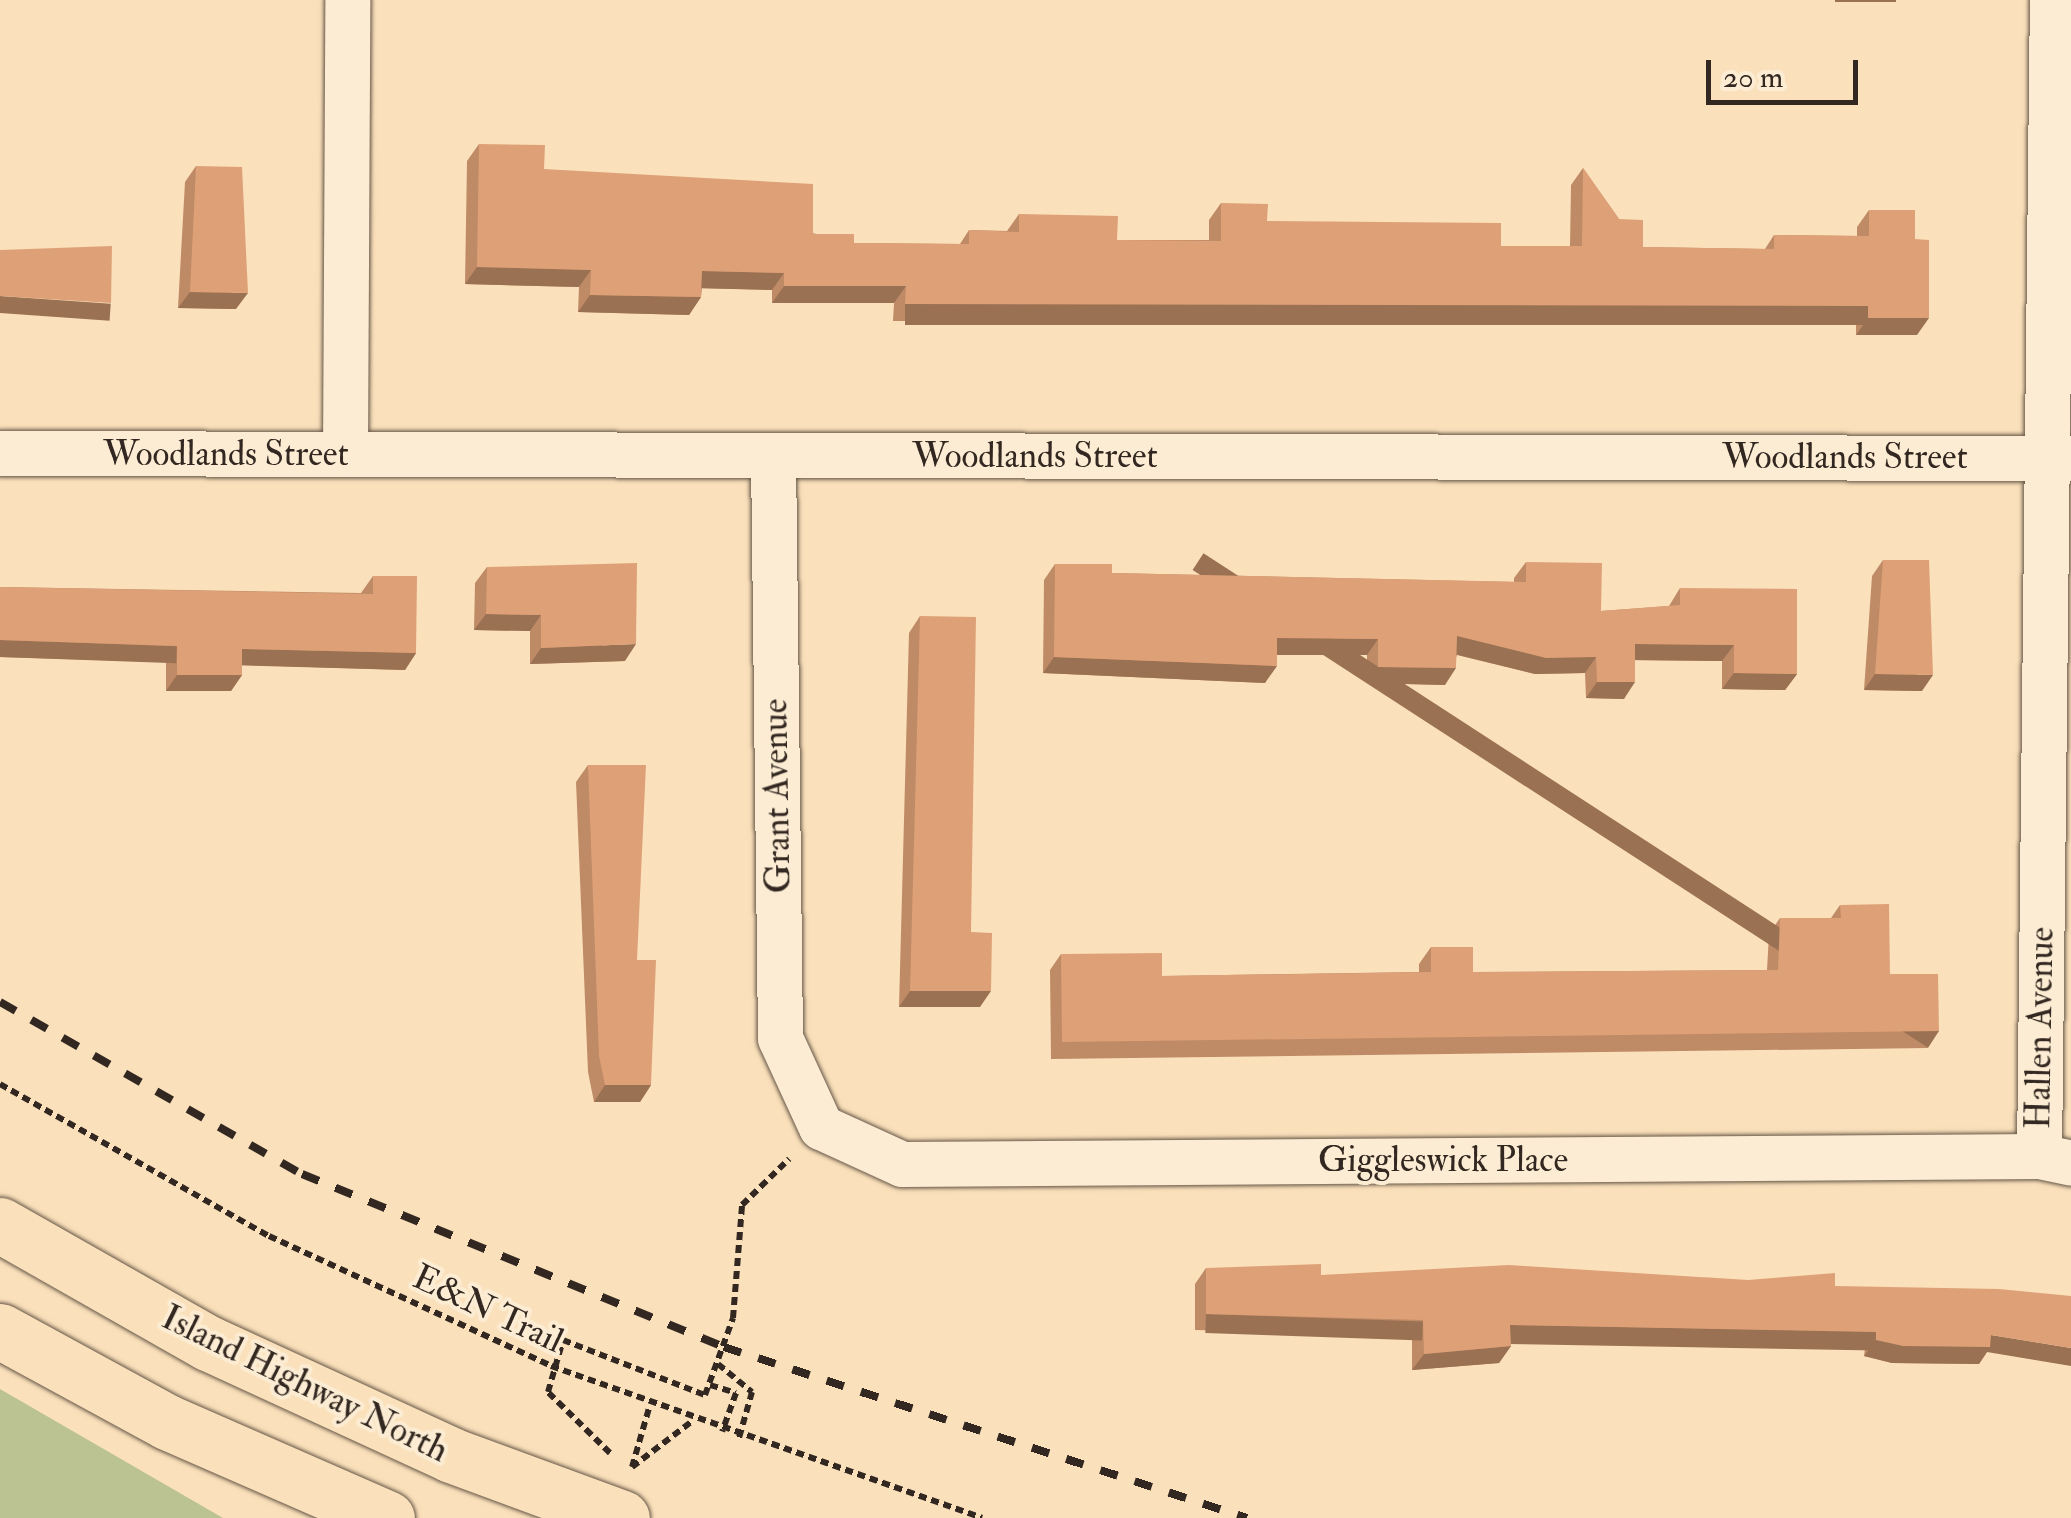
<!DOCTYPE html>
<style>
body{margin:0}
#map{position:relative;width:2071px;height:1518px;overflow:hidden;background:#fbe1bb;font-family:"IM FELL Double Pica",serif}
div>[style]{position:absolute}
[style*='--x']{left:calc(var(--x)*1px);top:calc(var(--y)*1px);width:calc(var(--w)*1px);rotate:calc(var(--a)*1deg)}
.green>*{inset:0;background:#bbc392}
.path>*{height:6px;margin-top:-3px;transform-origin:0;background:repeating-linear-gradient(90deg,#332821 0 8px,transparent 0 13px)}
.roads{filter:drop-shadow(0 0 2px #655648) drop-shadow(0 0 2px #655648)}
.minor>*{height:45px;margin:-22.5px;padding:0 22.5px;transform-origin:22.5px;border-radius:22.5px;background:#fcecd3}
.primary>*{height:55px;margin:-27.5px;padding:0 27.5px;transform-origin:27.5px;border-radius:27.5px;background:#fbe1bb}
.rail>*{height:8px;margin-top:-4px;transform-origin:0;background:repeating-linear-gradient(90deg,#332821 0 18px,transparent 0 36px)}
.wall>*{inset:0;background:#bf8a66}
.shaded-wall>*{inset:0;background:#9b7153;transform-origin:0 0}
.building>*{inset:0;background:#dea177}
span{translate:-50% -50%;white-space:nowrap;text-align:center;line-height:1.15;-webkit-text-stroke:8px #fcecd3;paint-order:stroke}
.street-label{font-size:35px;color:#332821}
.scale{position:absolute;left:1706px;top:60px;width:152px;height:45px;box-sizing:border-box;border:5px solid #332821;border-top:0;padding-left:12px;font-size:30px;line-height:35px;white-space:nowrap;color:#332821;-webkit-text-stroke:8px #fcecd3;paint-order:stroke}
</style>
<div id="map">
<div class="green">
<div style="clip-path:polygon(0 1389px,223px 1518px,0 1518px)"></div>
</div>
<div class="path">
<div style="--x:0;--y:1084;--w:309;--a:29.5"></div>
<div style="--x:269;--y:1236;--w:311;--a:24.7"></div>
<div style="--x:551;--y:1366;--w:457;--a:19.4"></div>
<div style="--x:718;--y:1364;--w:44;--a:39.5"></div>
<div style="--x:752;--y:1392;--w:48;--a:105.8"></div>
<div style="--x:710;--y:1385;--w:27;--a:17"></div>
<div style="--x:736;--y:1393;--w:41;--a:109.7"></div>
<div style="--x:610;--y:1453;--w:87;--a:-135.5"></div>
<div style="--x:548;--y:1392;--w:54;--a:-73.9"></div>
<div style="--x:563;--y:1340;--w:152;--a:21.2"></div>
<div style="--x:705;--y:1395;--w:82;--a:-70"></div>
<div style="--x:733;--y:1318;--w:113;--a:-85.4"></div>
<div style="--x:742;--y:1205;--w:66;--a:-44.4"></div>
<div style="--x:632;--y:1467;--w:74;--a:-37.3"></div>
<div style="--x:632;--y:1467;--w:61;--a:-73.9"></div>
</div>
<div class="roads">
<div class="minor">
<div style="--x:0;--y:453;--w:2071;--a:0.14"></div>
<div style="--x:345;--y:454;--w:454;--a:-89.7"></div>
<div style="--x:773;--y:455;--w:583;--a:89.31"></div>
<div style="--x:780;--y:1038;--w:98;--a:65.3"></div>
<div style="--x:821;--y:1127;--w:89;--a:24.6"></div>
<div style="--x:902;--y:1164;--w:1137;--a:-0.4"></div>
<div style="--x:2039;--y:1156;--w:33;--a:12"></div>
<div style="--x:2039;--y:1156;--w:1156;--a:-89.36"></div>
</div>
<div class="primary">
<div style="--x:0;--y:1225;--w:239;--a:29.6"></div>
<div style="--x:208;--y:1343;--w:268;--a:24.7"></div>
<div style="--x:451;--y:1455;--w:182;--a:20.2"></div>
<div style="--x:0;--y:1331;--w:190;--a:28.6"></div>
<div style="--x:167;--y:1422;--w:240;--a:23.6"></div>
</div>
</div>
<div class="rail">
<div style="--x:0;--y:1002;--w:348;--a:29.7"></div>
<div style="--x:302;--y:1174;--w:456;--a:22.3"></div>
<div style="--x:724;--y:1347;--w:550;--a:18.11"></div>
</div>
<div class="wall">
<div style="clip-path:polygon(479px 144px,544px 169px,854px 243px,960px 244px,969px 230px,1007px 231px,1019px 214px,1117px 240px,1209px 240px,1209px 220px,1221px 203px,1267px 221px,1501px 246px,1570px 246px,1571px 185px,1583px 168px,1619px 219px,1643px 247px,1765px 249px,1774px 235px,1857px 236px,1857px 227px,1869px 210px,1917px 335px,1856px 335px,1856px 323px,893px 321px,894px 303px,772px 303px,772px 290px,702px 288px,701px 297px,689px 315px,578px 312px,579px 287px,465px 284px,467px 161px)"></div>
<div style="clip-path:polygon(196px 166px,236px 309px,178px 308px,185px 182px)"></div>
<div style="clip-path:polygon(1883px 560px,1922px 691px,1864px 690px,1872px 576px)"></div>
<div style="clip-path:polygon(1526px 562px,1601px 611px,1669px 606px,1680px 588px,1797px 674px,1785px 690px,1722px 689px,1722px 661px,1635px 660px,1624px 699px,1586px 698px,1585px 673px,1535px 674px,1457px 655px,1445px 685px,1367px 683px,1367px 655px,1277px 655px,1265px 683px,1043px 673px,1044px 580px,1055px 564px,1112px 573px,1514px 582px,1514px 578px)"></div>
<div style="clip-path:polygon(487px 567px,625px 661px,530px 664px,530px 631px,474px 630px,475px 583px)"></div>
<div style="clip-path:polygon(373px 576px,416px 653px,405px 670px,242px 665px,242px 675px,231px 691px,166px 691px,166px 662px,0 657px,0 587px,361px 593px)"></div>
<div style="clip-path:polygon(920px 616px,971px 932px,980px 1007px,899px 1007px,909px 633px)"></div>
<div style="clip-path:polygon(588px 765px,637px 960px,651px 1085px,640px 1102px,594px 1102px,588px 1072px,576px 782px)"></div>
<div style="clip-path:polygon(1840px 905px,1890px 974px,1928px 1048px,1051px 1059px,1050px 970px,1061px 954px,1162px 976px,1419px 972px,1419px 964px,1431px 947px,1473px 972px,1767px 970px,1769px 934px,1780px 918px,1831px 918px)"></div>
<div style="clip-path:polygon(1206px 1268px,1321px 1275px,1835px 1286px,1987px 1352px,1979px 1364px,1892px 1363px,1864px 1356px,1865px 1348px,1511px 1341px,1511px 1346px,1499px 1363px,1412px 1370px,1412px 1336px,1195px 1330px,1195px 1284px)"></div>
</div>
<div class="shaded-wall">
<div style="left:1835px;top:0;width:61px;height:2px"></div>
<div style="clip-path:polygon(477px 267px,591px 270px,579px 287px,465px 284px)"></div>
<div style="clip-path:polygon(702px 271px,784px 273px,772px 290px,690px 288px)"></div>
<div style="clip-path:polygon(784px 286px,906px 286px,894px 303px,772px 303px)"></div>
<div style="clip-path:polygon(190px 292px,248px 293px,236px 309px,178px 308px)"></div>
<div style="clip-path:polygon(590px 295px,701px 297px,689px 315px,578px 312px)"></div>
<div style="left:0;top:296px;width:111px;height:17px;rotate:4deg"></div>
<div style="left:905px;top:304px;width:963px;height:21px"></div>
<div style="clip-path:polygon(1868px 318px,1929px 318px,1917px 335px,1856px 335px)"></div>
<div style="clip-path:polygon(486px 614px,541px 615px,530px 631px,474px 630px)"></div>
<div style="clip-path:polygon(1457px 636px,1596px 657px,1585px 673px,1535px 674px,1446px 652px)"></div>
<div style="clip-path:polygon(1277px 638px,1378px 639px,1367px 655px,1266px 655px)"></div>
<div style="left:0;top:640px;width:177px;height:17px;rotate:2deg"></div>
<div style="clip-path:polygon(636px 644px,625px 661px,530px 664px,541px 648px)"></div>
<div style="clip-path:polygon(1635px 644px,1734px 645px,1722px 661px,1624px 660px)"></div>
<div style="clip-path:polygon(242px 649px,416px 653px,405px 670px,231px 665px)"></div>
<div style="clip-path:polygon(1054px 657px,1277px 666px,1265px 683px,1043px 673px)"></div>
<div style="clip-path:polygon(1378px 667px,1456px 668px,1445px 685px,1367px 683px)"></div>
<div style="clip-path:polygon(1734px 673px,1797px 674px,1785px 690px,1722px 689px)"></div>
<div style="clip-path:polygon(1875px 674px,1933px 675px,1922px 691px,1864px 690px)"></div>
<div style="clip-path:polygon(177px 675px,242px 675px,231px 691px,166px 691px)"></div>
<div style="clip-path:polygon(1597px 682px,1635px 682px,1624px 699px,1586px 698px)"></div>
<div style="clip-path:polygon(910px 991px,991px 991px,980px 1007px,899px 1007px)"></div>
<div style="left:1939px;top:1031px;width:20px;height:877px;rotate:123deg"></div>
<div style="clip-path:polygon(605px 1085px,651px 1085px,640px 1102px,594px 1102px)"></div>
<div style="left:1206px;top:1314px;width:217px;height:19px;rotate:2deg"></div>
<div style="left:1510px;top:1325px;width:366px;height:19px;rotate:1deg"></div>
<div style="clip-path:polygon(1991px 1335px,2071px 1348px,2071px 1366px,1987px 1352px,1979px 1364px,1892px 1363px,1864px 1356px,1876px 1340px)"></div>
<div style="clip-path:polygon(1511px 1346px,1499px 1363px,1412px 1370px,1424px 1354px)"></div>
</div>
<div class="building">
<div style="clip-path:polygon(479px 144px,545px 145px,544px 169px,813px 184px,813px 234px,854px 234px,854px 243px,969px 244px,969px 230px,1019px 232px,1019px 214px,1118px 216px,1117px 240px,1221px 241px,1221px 203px,1268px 204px,1267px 221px,1501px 223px,1501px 246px,1582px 246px,1583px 168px,1619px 219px,1643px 220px,1643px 247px,1774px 249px,1774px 235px,1869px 236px,1869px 210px,1915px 210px,1915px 239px,1929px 240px,1929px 318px,1868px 318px,1868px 306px,905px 304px,906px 286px,784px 286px,784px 273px,702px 271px,701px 297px,590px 295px,591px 270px,477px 267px)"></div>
<div style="clip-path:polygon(196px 166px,242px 167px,248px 293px,190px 292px)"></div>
<div style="clip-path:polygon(112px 246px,111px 303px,0 296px,0 250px)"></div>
<div style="clip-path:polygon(1883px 560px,1929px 560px,1933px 675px,1875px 674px)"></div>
<div style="clip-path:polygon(1526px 562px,1602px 563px,1601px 611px,1680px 605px,1680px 588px,1797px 589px,1797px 674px,1734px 673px,1734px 645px,1635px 644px,1635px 682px,1597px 682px,1596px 657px,1546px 658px,1457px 636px,1456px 668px,1378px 667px,1378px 639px,1277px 638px,1277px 666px,1054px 657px,1055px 564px,1112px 564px,1112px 573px,1526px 582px)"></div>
<div style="clip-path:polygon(637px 563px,636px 644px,541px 648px,541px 615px,486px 614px,487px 567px)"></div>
<div style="clip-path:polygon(373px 576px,417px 576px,416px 653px,242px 649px,242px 675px,177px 675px,177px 646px,0 640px,0 587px,373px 594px)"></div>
<div style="clip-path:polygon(920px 616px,976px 617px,971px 932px,992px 933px,991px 991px,910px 991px)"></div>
<div style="clip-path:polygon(588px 765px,646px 765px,637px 960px,656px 960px,651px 1085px,605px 1085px,599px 1056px)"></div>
<div style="clip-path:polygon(1889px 904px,1890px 974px,1938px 974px,1939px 1031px,1062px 1042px,1061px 954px,1162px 953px,1162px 976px,1431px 972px,1431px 947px,1473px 947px,1473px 972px,1778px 970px,1780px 918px,1841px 918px,1840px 905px)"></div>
<div style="clip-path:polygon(1321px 1264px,1321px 1275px,1509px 1265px,1748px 1280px,1835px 1273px,1835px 1286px,1999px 1289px,2071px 1296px,2071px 1348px,1991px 1335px,1990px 1347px,1903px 1346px,1876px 1340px,1876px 1332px,1510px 1325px,1511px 1346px,1424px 1354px,1423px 1320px,1206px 1314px,1206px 1268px)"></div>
</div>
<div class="street-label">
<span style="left:226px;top:454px">Woodlands Street</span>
<span style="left:1035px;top:456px">Woodlands Street</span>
<span style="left:1845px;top:457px">Woodlands Street</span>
<span style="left:777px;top:796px;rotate:-91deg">Grant Avenue</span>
<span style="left:2040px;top:1028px;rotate:-89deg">Hallen Avenue</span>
<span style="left:1443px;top:1160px">Giggleswick Place</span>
<span style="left:488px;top:1309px;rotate:25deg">E&amp;N Trail</span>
<span style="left:305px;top:1384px;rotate:26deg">Island Highway North</span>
</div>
<div class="scale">20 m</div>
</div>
